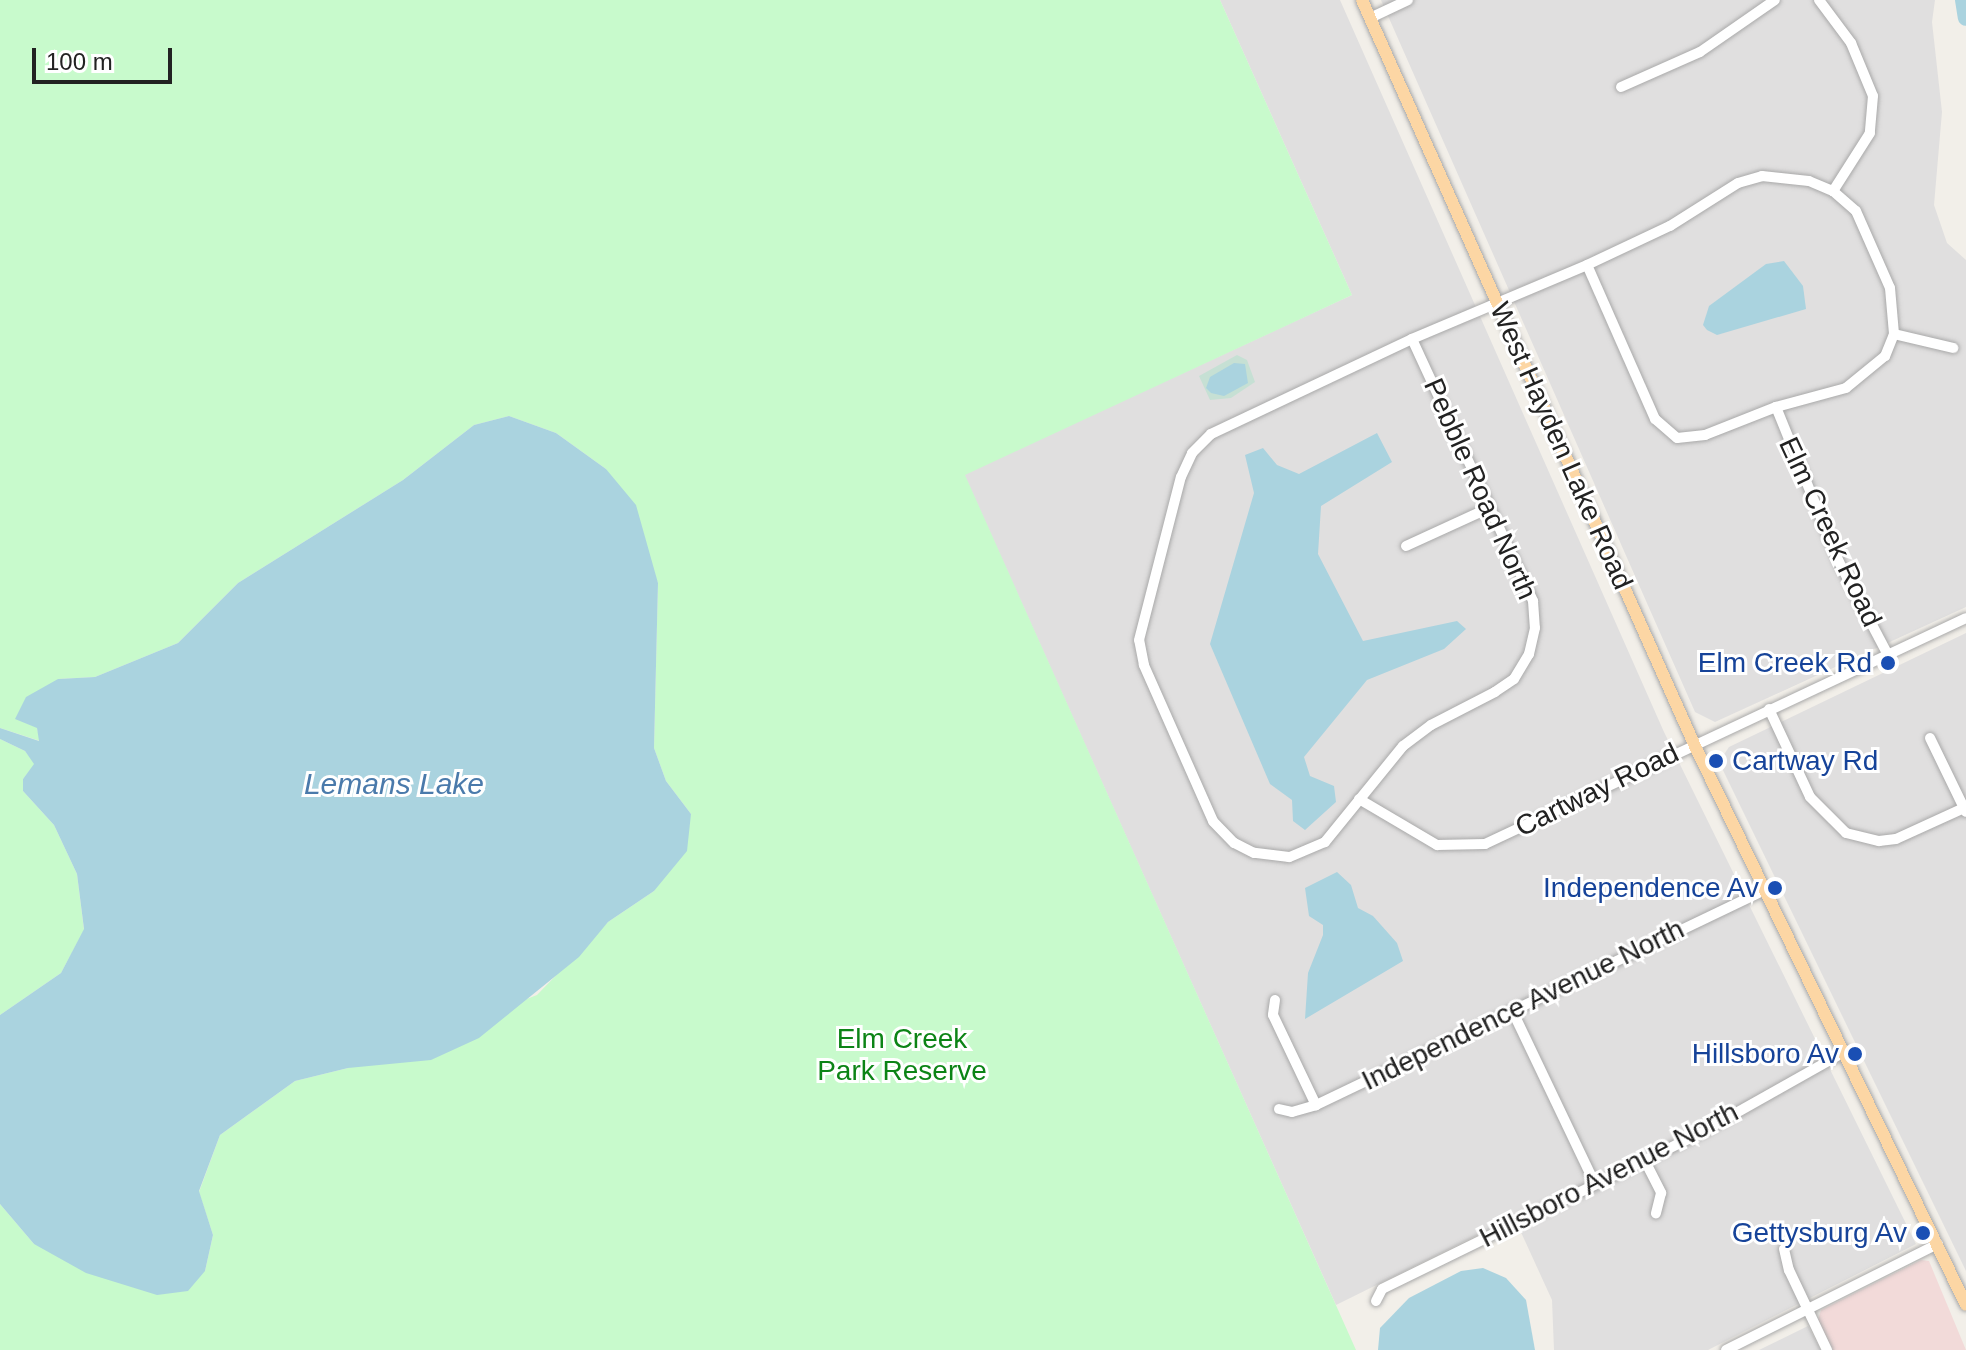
<!DOCTYPE html>
<style>
body{margin:0}
#map{position:relative;width:1966px;height:1350px;overflow:hidden;background:#f2efe9;font-family:Helvetica,sans-serif}
div>[style]{position:absolute}
[style*='--x']{left:calc(var(--x)*1px);top:calc(var(--y)*1px);width:calc(var(--w)*1px);rotate:calc(var(--a)*1deg)}
.residential>*{inset:0;background:#e0dfdf}
.commercial>*{inset:0;background:#f2dad9}
.wetland>*{inset:0;background:#c6e0d4}
.park>*{inset:0;background:#c8facc}
.water>*{inset:0;background:#aad3df}
.river>*{height:16px;margin:-8px;padding:0 8px;transform-origin:8px;border-radius:8px;background:#aad3df}
.roads{filter:drop-shadow(0 0 2px #a9a9a9) drop-shadow(0 0 2px #a9a9a9)}
.minor>*{height:10px;margin:-5px;padding:0 5px;transform-origin:5px;border-radius:5px;background:#fff}
.major>*{height:12px;margin:-6px;padding:0 6px;transform-origin:6px;border-radius:6px;background:#fcd6a4}
.dots>*{width:22px;height:22px;translate:-50% -50%;box-sizing:border-box;border:4px solid #fff;border-radius:50%}
span{translate:-50% -50%;white-space:nowrap;text-align:center;line-height:1.15;-webkit-text-stroke:6px #fff;paint-order:stroke}
.street-label{font-size:28px;color:#222}
.transit-label{font-size:28px;color:#164399}
.right{translate:-100% -50%;text-align:right}
.left{translate:0 -50%;text-align:left}
.park-label{font-size:28px;color:#0c8416}
.water-label{font-size:30px;color:#4a7aab;font-style:italic}
.scale{position:absolute;left:32px;top:48px;width:140px;height:36px;box-sizing:border-box;border:4px solid #222;border-top:0;padding-left:10px;font-size:24px;line-height:28px;white-space:nowrap;color:#222;-webkit-text-stroke:6px #fff;paint-order:stroke}
</style>
<div id="map">
<div class="residential">
<div style="clip-path:polygon(1220px 0,1340px 0,1664px 732px,1916px 1244px,1708px 1350px,1554px 1350px,1552px 1300px,1514px 1217px,1336px 1305px,964px 474px,1352px 295px)"></div>
<div style="clip-path:polygon(1381px 0,1935px 0,1932px 22px,1942px 112px,1934px 205px,1947px 243px,1966px 260px,1966px 607px,1715px 722px,1695px 712px)"></div>
<div style="clip-path:polygon(1966px 633px,1966px 1271px,1719px 762px,1729px 747px)"></div>
<div style="clip-path:polygon(1808px 1326px,1821px 1350px,1759px 1350px)"></div>
</div>
<div class="commercial">
<div style="clip-path:polygon(1921px 1260px,1929px 1261px,1966px 1350px,1833px 1350px,1818px 1320px,1821px 1310px)"></div>
</div>
<div class="wetland">
<div style="clip-path:polygon(1237px 355px,1247px 360px,1255px 382px,1231px 398px,1210px 400px,1199px 376px)"></div>
</div>
<div class="park">
<div style="clip-path:polygon(0 0,1220px 0,1352px 295px,965px 475px,1356px 1350px,0 1350px,0 1204px,34px 1244px,205px 1271px,213px 1235px,199px 1192px,220px 1135px,295px 1081px,348px 1068px,537px 995px,608px 922px,654px 891px,691px 814px,666px 781px,654px 748px,658px 583px,606px 469px,556px 433px,509px 416px,474px 425px,403px 480px,238px 583px,178px 643px,95px 677px,58px 679px,37px 728px,40px 741px,0 728px)"></div>
<div style="clip-path:polygon(0 739px,25px 751px,35px 764px,23px 779px,23px 791px,54px 825px,77px 874px,84px 930px,61px 973px,0 1015px)"></div>
</div>
<div class="water">
<div style="clip-path:polygon(1784px 261px,1803px 286px,1806px 309px,1717px 335px,1707px 330px,1703px 325px,1709px 306px,1766px 264px)"></div>
<div style="clip-path:polygon(1234px 363px,1245px 364px,1248px 383px,1224px 396px,1211px 393px,1206px 388px,1210px 377px)"></div>
<div style="clip-path:polygon(509px 416px,556px 433px,606px 469px,636px 505px,658px 583px,654px 748px,666px 781px,691px 814px,687px 851px,654px 891px,608px 922px,579px 957px,479px 1038px,431px 1060px,348px 1068px,295px 1081px,220px 1135px,199px 1191px,213px 1235px,205px 1271px,188px 1291px,157px 1295px,86px 1273px,34px 1244px,0 1204px,0 1015px,61px 973px,84px 929px,77px 874px,54px 825px,23px 791px,23px 779px,34px 764px,25px 751px,0 739px,0 728px,39px 741px,37px 728px,15px 719px,26px 697px,58px 679px,95px 677px,178px 643px,238px 583px,403px 480px,474px 425px)"></div>
<div style="clip-path:polygon(1377px 433px,1392px 462px,1321px 506px,1318px 554px,1363px 641px,1457px 621px,1466px 629px,1444px 649px,1367px 680px,1304px 757px,1310px 776px,1334px 786px,1336px 802px,1305px 830px,1293px 821px,1292px 800px,1270px 784px,1210px 644px,1254px 493px,1245px 455px,1263px 448px,1277px 465px,1299px 474px)"></div>
<div style="clip-path:polygon(1337px 872px,1351px 885px,1358px 908px,1373px 916px,1397px 943px,1403px 961px,1305px 1019px,1308px 973px,1323px 935px,1323px 925px,1309px 916px,1305px 888px)"></div>
<div style="clip-path:polygon(1483px 1268px,1506px 1278px,1526px 1300px,1535px 1350px,1378px 1350px,1380px 1328px,1409px 1298px,1461px 1271px)"></div>
</div>
<div class="river">
<div style="--x:1963;--y:0;--w:18;--a:81"></div>
</div>
<div class="roads">
<div class="minor">
<div style="--x:1819;--y:0;--w:54;--a:53.3"></div>
<div style="--x:1851;--y:43;--w:57;--a:67.5"></div>
<div style="--x:1873;--y:96;--w:37;--a:95"></div>
<div style="--x:1870;--y:133;--w:69;--a:122.5"></div>
<div style="--x:1370;--y:18;--w:42;--a:-25.3"></div>
<div style="--x:1621;--y:87;--w:86;--a:-23.9"></div>
<div style="--x:1700;--y:52;--w:91;--a:-34.7"></div>
<div style="--x:1894;--y:334;--w:61;--a:13.3"></div>
<div style="--x:1412;--y:339;--w:289;--a:65.2"></div>
<div style="--x:1533;--y:601;--w:27;--a:86"></div>
<div style="--x:1535;--y:628;--w:27;--a:103"></div>
<div style="--x:1529;--y:654;--w:29;--a:121"></div>
<div style="--x:1514;--y:679;--w:23;--a:146"></div>
<div style="--x:1495;--y:692;--w:72;--a:152.7"></div>
<div style="--x:1431;--y:725;--w:35;--a:143"></div>
<div style="--x:1403;--y:746;--w:124;--a:129.1"></div>
<div style="--x:1325;--y:842;--w:39;--a:157"></div>
<div style="--x:1289;--y:857;--w:35;--a:-173"></div>
<div style="--x:1254;--y:853;--w:22;--a:-153"></div>
<div style="--x:1234;--y:843;--w:30;--a:-134"></div>
<div style="--x:1213;--y:821;--w:171;--a:-113.9"></div>
<div style="--x:1144;--y:665;--w:25;--a:-101"></div>
<div style="--x:1139;--y:640;--w:168;--a:-75.6"></div>
<div style="--x:1181;--y:477;--w:26;--a:-65"></div>
<div style="--x:1192;--y:453;--w:27;--a:-45"></div>
<div style="--x:1211;--y:434;--w:222;--a:-25.3"></div>
<div style="--x:1412;--y:339;--w:190;--a:-22.9"></div>
<div style="--x:1587;--y:265;--w:92;--a:-25.2"></div>
<div style="--x:1670;--y:226;--w:80;--a:-32.3"></div>
<div style="--x:1738;--y:183;--w:25;--a:-16"></div>
<div style="--x:1762;--y:176;--w:47;--a:6.1"></div>
<div style="--x:1809;--y:181;--w:26;--a:23"></div>
<div style="--x:1833;--y:191;--w:30;--a:41"></div>
<div style="--x:1856;--y:211;--w:84;--a:66.2"></div>
<div style="--x:1890;--y:288;--w:46;--a:85"></div>
<div style="--x:1894;--y:334;--w:24;--a:112"></div>
<div style="--x:1885;--y:356;--w:50;--a:140.6"></div>
<div style="--x:1846;--y:388;--w:73;--a:164.8"></div>
<div style="--x:1776;--y:407;--w:76;--a:158.5"></div>
<div style="--x:1705;--y:435;--w:28;--a:174"></div>
<div style="--x:1677;--y:438;--w:29;--a:-139"></div>
<div style="--x:1655;--y:419;--w:168;--a:-113.8"></div>
<div style="--x:1776;--y:407;--w:167;--a:67.9"></div>
<div style="--x:1839;--y:562;--w:105;--a:62.2"></div>
<div style="--x:1406;--y:546;--w:91;--a:-24.6"></div>
<div style="--x:1769;--y:709;--w:97;--a:65"></div>
<div style="--x:1810;--y:797;--w:51;--a:45"></div>
<div style="--x:1846;--y:833;--w:34;--a:14"></div>
<div style="--x:1879;--y:841;--w:17;--a:-7"></div>
<div style="--x:1896;--y:839;--w:75;--a:-24.5"></div>
<div style="--x:1930;--y:738;--w:82;--a:64.1"></div>
<div style="--x:1359;--y:799;--w:91;--a:30.5"></div>
<div style="--x:1437;--y:845;--w:48;--a:-1.2"></div>
<div style="--x:1485;--y:844;--w:531;--a:-25.17"></div>
<div style="--x:1275;--y:1000;--w:15;--a:98"></div>
<div style="--x:1273;--y:1015;--w:100;--a:64.5"></div>
<div style="--x:1512;--y:1010;--w:193;--a:64.5"></div>
<div style="--x:1279;--y:1109;--w:13;--a:13"></div>
<div style="--x:1292;--y:1112;--w:25;--a:-16"></div>
<div style="--x:1316;--y:1105;--w:499;--a:-25.6"></div>
<div style="--x:1645;--y:1161;--w:36;--a:63"></div>
<div style="--x:1661;--y:1193;--w:21;--a:104"></div>
<div style="--x:1784;--y:1249;--w:22;--a:77"></div>
<div style="--x:1789;--y:1270;--w:89;--a:64.6"></div>
<div style="--x:1376;--y:1301;--w:13;--a:-63"></div>
<div style="--x:1382;--y:1289;--w:361;--a:-26.1"></div>
<div style="--x:1706;--y:1130;--w:161;--a:-29.4"></div>
<div style="--x:1726;--y:1350;--w:237;--a:-26.6"></div>
</div>
<div class="major">
<div style="--x:1362;--y:0;--w:815;--a:65.95"></div>
<div style="--x:1694;--y:744;--w:623;--a:64.13"></div>
</div>
</div>
<div class="dots">
<div style="left:1888px;top:663px;background:#1a4fb4"></div>
<div style="left:1716px;top:761px;background:#1a4fb4"></div>
<div style="left:1775px;top:888px;background:#1a4fb4"></div>
<div style="left:1855px;top:1054px;background:#1a4fb4"></div>
<div style="left:1923px;top:1233px;background:#1a4fb4"></div>
</div>
<div class="street-label">
<span style="left:1561px;top:446px;rotate:66deg">West Hayden Lake Road</span>
<span style="left:1480px;top:489px;rotate:66deg">Pebble Road North</span>
<span style="left:1830px;top:532px;rotate:65deg">Elm Creek Road</span>
<span style="left:1597px;top:790px;rotate:-26deg">Cartway Road</span>
<span style="left:1523px;top:1005px;rotate:-26deg">Independence Avenue North</span>
<span style="left:1609px;top:1175px;rotate:-27deg">Hillsboro Avenue North</span>
</div>
<div class="transit-label">
<span class="right" style="left:1872px;top:663px">Elm Creek Rd</span>
<span class="left" style="left:1732px;top:761px">Cartway Rd</span>
<span class="right" style="left:1759px;top:888px">Independence Av</span>
<span class="right" style="left:1839px;top:1054px">Hillsboro Av</span>
<span class="right" style="left:1907px;top:1233px">Gettysburg Av</span>
</div>
<div class="park-label">
<span style="left:902px;top:1055px">Elm Creek<br>Park Reserve</span>
</div>
<div class="water-label">
<span style="left:394px;top:784px">Lemans Lake</span>
</div>
<div class="scale">100 m</div>
</div>
